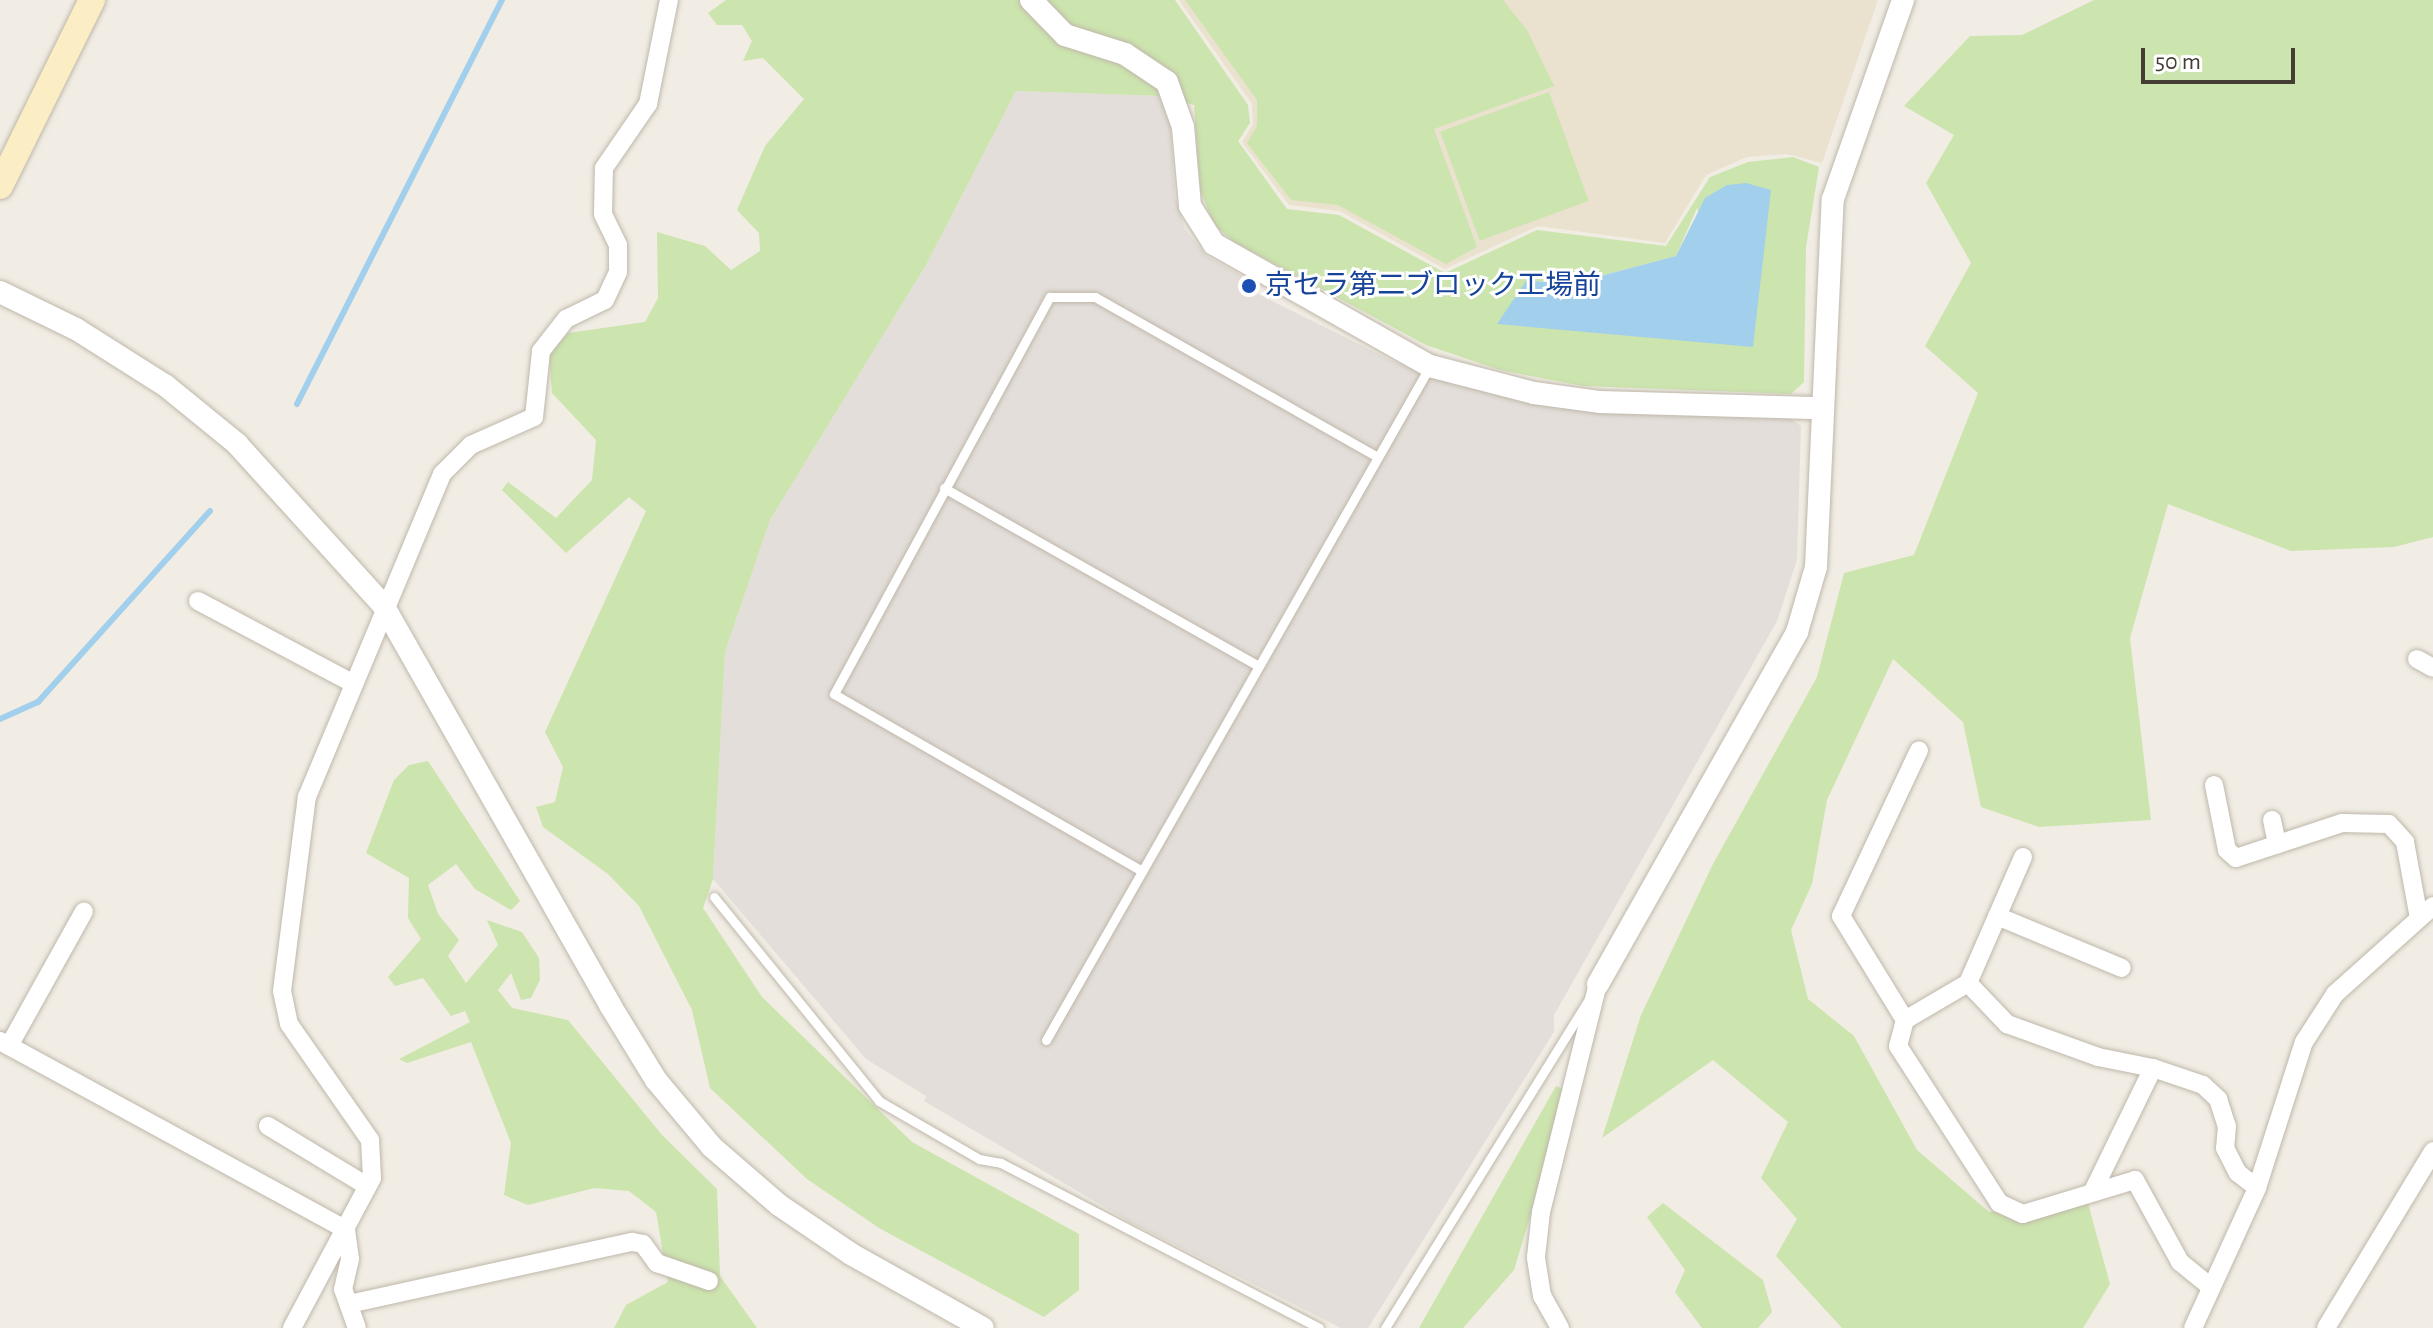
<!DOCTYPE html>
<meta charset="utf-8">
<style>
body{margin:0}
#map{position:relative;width:2433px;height:1328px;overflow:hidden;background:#f1ede4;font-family:"Alegreya Sans","Noto Sans JP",sans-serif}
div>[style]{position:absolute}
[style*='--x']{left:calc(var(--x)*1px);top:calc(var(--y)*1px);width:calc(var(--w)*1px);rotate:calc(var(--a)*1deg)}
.industrial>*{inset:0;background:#e3ded9}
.education>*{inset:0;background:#eae2ce}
.green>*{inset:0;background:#cce4ae;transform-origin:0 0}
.water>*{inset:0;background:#a2cfec}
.stream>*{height:6px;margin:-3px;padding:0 3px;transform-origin:3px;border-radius:3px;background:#a2cfec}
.roads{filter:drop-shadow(0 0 2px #bfb7aa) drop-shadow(0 0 2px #bfb7aa)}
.service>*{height:9px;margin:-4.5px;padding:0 4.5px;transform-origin:4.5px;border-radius:4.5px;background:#fff}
.minor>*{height:18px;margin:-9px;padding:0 9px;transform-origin:9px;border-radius:9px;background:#fff}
.tertiary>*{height:22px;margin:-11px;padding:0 11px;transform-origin:11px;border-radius:11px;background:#fff}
.secondary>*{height:26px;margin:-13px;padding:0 13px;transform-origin:13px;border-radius:13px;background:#fbedc4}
.dots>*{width:22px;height:22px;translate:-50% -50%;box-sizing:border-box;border:4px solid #fff;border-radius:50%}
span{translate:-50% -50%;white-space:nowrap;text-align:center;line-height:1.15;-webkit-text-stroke:6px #fff;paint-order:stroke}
.transit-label{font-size:28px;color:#164399}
.left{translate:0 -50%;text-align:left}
.scale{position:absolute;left:2141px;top:48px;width:154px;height:36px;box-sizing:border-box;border:4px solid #433d34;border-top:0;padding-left:10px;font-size:24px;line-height:28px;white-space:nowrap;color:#433d34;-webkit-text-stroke:6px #fff;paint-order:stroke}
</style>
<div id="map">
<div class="industrial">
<div style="clip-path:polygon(1016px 91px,1161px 96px,1170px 111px,1175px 197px,1185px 229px,1207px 256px,1242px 276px,1238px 284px,1393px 361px,1458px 385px,1554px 407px,1790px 418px,1801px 426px,1797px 560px,1777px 621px,1554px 1015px,1554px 1032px,1368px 1328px,1341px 1328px,1130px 1222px,924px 1101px,926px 1096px,866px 1059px,713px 879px,725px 652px,770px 520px,926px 265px)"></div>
</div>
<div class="education">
<div style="clip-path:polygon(1179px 0,1878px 0,1822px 163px,1787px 154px,1747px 157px,1706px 175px,1665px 243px,1538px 226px,1445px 269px,1340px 211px,1289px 205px,1242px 142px,1253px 124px,1252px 104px)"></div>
</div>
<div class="green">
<div style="clip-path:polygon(evenodd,726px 0,1175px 0,1248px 105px,1250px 123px,1238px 141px,1287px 209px,1339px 215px,1445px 273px,1537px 230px,1666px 246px,1710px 177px,1748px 162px,1793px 157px,1819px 167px,1806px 247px,1804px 382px,1791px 394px,1583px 386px,1500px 370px,1426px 345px,1234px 242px,1214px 225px,1200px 190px,1194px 105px,1161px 96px,1016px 91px,926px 265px,770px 520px,725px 652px,713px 879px,703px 908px,762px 997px,912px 1142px,1079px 1234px,1079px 1290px,1044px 1317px,879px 1228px,807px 1179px,710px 1088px,692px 1010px,639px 906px,608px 874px,543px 827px,536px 807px,555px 802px,563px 767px,545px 732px,646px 511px,629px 497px,566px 553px,502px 490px,508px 482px,556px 518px,592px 480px,596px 440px,552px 393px,549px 355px,568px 333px,645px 322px,658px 298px,657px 232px,705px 246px,731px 270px,760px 251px,759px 233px,737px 210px,765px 146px,804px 99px,763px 58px,743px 61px,752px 41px,742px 25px,717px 25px,708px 13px,726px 0,1697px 208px,1753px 347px,1526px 281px,1574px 283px,1676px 256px,1697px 208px)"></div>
<div style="clip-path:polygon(1185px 0,1503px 0,1527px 30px,1554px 86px,1434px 129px,1477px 247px,1446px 264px,1338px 205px,1291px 200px,1247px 143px,1257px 126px,1257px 100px)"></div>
<div style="clip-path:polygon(2094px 0,2433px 0,2433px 537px,2394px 547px,2291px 551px,2168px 504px,2130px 638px,2151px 820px,2039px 827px,1981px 807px,1963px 722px,1893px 659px,1827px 800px,1812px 884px,1791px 930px,1808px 999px,1854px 1036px,1917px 1150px,1989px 1212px,2086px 1196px,2110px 1284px,2083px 1328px,1842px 1328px,1776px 1256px,1797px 1219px,1761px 1178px,1788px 1122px,1713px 1060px,1602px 1138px,1641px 1015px,1713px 864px,1817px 677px,1844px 573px,1914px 555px,1978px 393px,1925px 346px,1971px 263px,1926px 183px,1954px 135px,1904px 106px,1970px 36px,2022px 35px)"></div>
<div style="left:1549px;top:92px;width:116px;height:116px;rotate:70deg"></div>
<div style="clip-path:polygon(428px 761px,520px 901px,511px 910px,475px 889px,456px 864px,428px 885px,438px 914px,459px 940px,448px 956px,466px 983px,498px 945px,487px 920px,522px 932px,539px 958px,540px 980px,531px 998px,521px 1000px,511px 973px,498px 990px,512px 1008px,568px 1020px,662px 1135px,717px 1189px,720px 1276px,757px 1328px,614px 1328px,626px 1305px,668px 1282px,656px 1212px,629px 1191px,594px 1188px,528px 1205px,504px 1195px,511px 1143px,471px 1042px,407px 1063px,399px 1059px,470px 1022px,465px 1011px,451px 1016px,423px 978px,395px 986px,388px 977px,421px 939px,408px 918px,409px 878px,366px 853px,394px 780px,409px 765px)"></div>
<div style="clip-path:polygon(1556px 1086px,1568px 1091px,1514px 1270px,1463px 1328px,1419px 1328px)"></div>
<div style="clip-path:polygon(1663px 1203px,1763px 1280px,1772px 1312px,1758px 1328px,1702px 1328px,1675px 1292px,1685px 1270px,1647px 1217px)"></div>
</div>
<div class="water">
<div style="clip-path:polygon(1746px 183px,1771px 190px,1753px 347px,1497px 324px,1526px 281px,1574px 283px,1676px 256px,1705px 198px,1727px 185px)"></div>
</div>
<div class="stream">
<div style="--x:297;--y:404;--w:453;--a:-63.1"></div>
<div style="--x:0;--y:719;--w:42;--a:-24.1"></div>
<div style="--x:38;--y:702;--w:257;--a:-48"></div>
</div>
<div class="roads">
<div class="service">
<div style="--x:944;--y:488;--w:361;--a:29.5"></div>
<div style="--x:1142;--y:871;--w:355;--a:-150.1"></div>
<div style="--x:834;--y:694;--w:452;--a:-61.5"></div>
<div style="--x:1050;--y:297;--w:45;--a:0"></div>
<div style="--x:1095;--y:297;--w:323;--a:29.5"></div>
<div style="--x:714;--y:897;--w:262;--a:51"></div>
<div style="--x:879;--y:1101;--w:116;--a:30.1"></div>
<div style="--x:979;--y:1159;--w:22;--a:10"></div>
<div style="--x:1001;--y:1163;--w:358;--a:27.4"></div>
<div style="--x:1046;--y:1040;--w:776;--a:-60.33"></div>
<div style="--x:1385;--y:1328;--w:386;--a:-58.2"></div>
</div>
<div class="minor">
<div style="--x:198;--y:601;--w:174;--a:28"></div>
<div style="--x:2417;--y:659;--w:18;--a:29"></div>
<div style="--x:2214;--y:785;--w:66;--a:78.7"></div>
<div style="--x:2227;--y:850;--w:12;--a:42"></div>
<div style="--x:2236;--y:858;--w:112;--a:-18.3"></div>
<div style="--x:2342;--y:823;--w:47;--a:1.2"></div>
<div style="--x:2389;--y:824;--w:24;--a:48"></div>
<div style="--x:2405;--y:842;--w:77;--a:79.6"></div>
<div style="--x:2272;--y:820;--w:25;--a:78"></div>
<div style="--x:2023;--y:857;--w:137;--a:113.6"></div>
<div style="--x:1968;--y:983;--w:73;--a:149.6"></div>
<div style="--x:1905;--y:1020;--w:27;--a:105"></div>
<div style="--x:1898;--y:1046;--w:187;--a:57.2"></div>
<div style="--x:1999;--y:1203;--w:26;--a:25"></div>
<div style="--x:2023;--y:1214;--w:117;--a:-16.9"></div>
<div style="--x:2135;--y:1180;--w:94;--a:61.2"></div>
<div style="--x:2180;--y:1262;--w:38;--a:39"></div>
<div style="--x:1997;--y:916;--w:135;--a:22.6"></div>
<div style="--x:1968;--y:983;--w:57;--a:46.4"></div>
<div style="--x:2007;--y:1024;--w:97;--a:19.9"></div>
<div style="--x:2098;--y:1057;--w:56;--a:11.3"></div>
<div style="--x:2153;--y:1068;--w:135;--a:116"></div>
<div style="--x:1905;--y:1020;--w:122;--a:-121.6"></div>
<div style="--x:1841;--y:916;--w:183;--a:-64.8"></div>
<div style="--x:0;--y:1041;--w:394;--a:28.6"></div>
<div style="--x:9;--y:1046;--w:154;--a:-60.9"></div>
<div style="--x:2153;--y:1068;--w:53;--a:18.8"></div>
<div style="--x:2203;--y:1085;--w:21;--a:43"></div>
<div style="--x:2218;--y:1099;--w:28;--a:72"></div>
<div style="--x:2227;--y:1126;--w:22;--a:95"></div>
<div style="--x:2225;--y:1148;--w:28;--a:63"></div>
<div style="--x:2238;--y:1173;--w:24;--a:38"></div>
<div style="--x:268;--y:1126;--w:116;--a:31.2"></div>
<div style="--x:346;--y:1230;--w:29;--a:82"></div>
<div style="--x:350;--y:1259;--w:31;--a:103"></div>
<div style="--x:343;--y:1289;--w:41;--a:70.3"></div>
<div style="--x:349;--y:1304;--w:290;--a:-12.4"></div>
<div style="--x:632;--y:1242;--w:11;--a:10"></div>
<div style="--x:643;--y:1244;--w:24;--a:54"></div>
<div style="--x:657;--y:1263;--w:55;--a:19.1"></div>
<div style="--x:292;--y:1328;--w:170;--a:-61.9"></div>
<div style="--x:372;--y:1178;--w:38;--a:-93"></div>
<div style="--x:370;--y:1140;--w:141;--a:-124.9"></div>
<div style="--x:289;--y:1024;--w:34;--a:-102"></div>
<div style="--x:282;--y:991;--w:196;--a:-82.7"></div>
<div style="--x:307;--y:797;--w:350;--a:-67.3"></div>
<div style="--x:442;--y:474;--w:41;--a:-45"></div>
<div style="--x:471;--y:445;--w:69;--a:-24"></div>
<div style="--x:534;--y:417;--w:66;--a:-83.9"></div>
<div style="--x:541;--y:351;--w:41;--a:-52"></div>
<div style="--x:566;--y:319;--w:43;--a:-26"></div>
<div style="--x:605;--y:300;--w:31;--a:-65"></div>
<div style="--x:618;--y:272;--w:27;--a:-90"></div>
<div style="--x:618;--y:245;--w:34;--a:-116"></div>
<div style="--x:603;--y:214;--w:46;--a:-88.8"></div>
<div style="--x:604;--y:168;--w:78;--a:-55.5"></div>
<div style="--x:648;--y:104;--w:106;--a:-78.6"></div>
<div style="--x:1560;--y:1328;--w:37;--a:-119"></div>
<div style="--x:1542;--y:1296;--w:39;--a:-99"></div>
<div style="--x:1536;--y:1257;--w:45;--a:-83.7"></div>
<div style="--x:1541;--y:1212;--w:235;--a:-76"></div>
<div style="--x:2193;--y:1328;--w:154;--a:-65.4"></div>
<div style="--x:2257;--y:1188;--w:153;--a:-72.2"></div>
<div style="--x:2304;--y:1042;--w:57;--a:-57.1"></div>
<div style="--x:2335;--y:994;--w:132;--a:-41.9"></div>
<div style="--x:2326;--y:1328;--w:207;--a:-58.8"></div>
</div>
<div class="tertiary">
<div style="--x:1031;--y:0;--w:49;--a:45.8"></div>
<div style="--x:1065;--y:35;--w:63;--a:17.6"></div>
<div style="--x:1125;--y:54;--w:50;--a:33.7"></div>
<div style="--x:1167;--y:82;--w:48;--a:70.4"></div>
<div style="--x:1183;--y:127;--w:79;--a:84.9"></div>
<div style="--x:1190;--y:206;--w:45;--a:57.7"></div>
<div style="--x:1214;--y:244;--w:248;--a:29.5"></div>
<div style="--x:1430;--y:366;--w:107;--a:14.6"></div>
<div style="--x:1534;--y:393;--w:67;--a:7.8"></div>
<div style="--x:1600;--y:402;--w:221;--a:1.6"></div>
<div style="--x:0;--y:292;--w:85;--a:26"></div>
<div style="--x:76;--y:329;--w:107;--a:32.3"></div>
<div style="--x:166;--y:386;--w:92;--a:39.2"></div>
<div style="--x:237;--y:444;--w:217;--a:47.8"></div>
<div style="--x:383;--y:605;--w:460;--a:60.4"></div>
<div style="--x:610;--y:1005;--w:88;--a:58.5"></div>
<div style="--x:656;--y:1080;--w:87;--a:50.1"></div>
<div style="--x:712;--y:1147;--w:89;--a:40.9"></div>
<div style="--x:779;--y:1205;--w:87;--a:34.2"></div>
<div style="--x:851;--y:1254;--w:151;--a:29.3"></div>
<div style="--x:1598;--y:984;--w:404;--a:-60.5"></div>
<div style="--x:1797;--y:632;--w:68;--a:-73.7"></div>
<div style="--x:1816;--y:567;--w:368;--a:-87.4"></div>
<div style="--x:1833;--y:199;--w:211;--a:-70.6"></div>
</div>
<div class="secondary">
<div style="--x:0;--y:186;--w:208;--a:-63.7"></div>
</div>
</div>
<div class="dots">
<div style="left:1249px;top:286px;background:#1a4fb4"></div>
</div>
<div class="transit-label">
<span class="left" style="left:1265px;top:286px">京セラ第二ブロック工場前</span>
</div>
<div class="scale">50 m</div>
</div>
